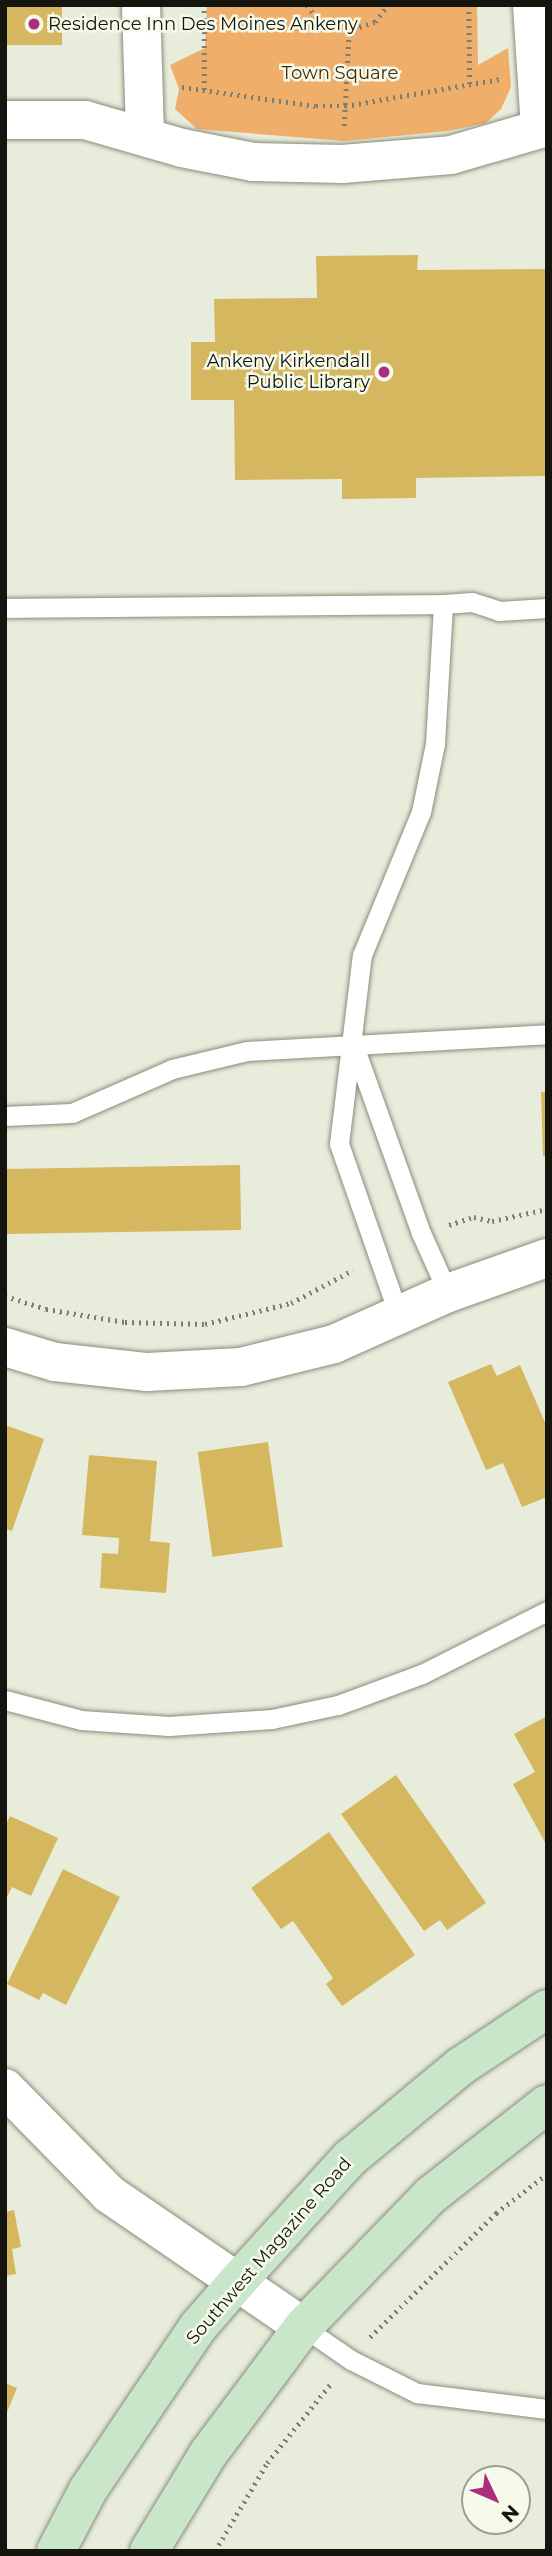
<!DOCTYPE html>
<style>
body{margin:0}
#map{position:relative;width:552px;height:2556px;overflow:hidden;background:#e8eddb;font-family:Montserrat,sans-serif}
div>[style]{position:absolute}
[style*='--x']{left:calc(var(--x)*1px);top:calc(var(--y)*1px);width:calc(var(--w)*1px);rotate:calc(var(--a)*1deg)}
.green>*{inset:0;background:#f0ae6b}
.building>*{inset:0;background:#d4b75e;transform-origin:0 0}
.path>*{height:4.5px;margin-top:-2.25px;transform-origin:0;background:repeating-linear-gradient(90deg,#7b7e72 0 2px,transparent 0 7px)}
.roads{filter:drop-shadow(0 0 2px #898d7c) drop-shadow(0 0 2px #898d7c)}
.service>*{height:19px;margin:-9.5px;padding:0 9.5px;transform-origin:9.5px;border-radius:9.5px;background:#fff}
.minor>*{height:38px;margin:-19px;padding:0 19px;transform-origin:19px;border-radius:19px;background:#fff}
.secondary>*{height:38px;margin:-19px;padding:0 19px;transform-origin:19px;border-radius:19px;background:#c9e6cb}
.dots>*{width:19px;height:19px;translate:-50% -50%;box-sizing:border-box;border:4px solid #f6fae8;border-radius:50%}
span{translate:-50% -50%;white-space:nowrap;text-align:center;line-height:1.15;-webkit-text-stroke:5px #f6fae8;paint-order:stroke}
.poi-label{font-size:18px;color:#14150f}
.left{translate:0 -50%;text-align:left}
.right{translate:-100% -50%;text-align:right}
.park-label{font-size:18px;color:#462b0e}
.street-label{font-size:18px;color:#14150f}
.frame{position:absolute;inset:0;border:7px solid #14150f;pointer-events:none}
.north{position:absolute;left:461px;top:2465px;width:70px;height:70px;box-sizing:border-box;background:#f6fae8;border:2px solid #9c9e91;border-radius:50%;rotate:134deg;font-size:19px;font-weight:700;line-height:28px;text-align:center;color:#14150f}
.north::after{content:'';display:block;margin:auto;width:24px;height:32px;background:#aa2d7e;clip-path:polygon(50% 0,100% 100%,50% 72%,0 100%)}
</style>
<div id="map">
<div class="green">
<div style="clip-path:polygon(207px 5px,477px 5px,478px 65px,508px 48px,511px 87px,501px 109px,486px 123px,448px 131px,344px 141px,197px 129px,175px 109px,179px 89px,170px 65px,205px 48px)"></div>
</div>
<div class="building">
<div style="left:5px;top:5px;width:57px;height:40px"></div>
<div style="clip-path:polygon(418px 255px,417px 270px,547px 269px,547px 476px,416px 478px,416px 498px,342px 499px,342px 479px,235px 480px,234px 400px,191px 400px,191px 342px,215px 342px,214px 299px,317px 298px,316px 256px)"></div>
<div style="clip-path:polygon(541px 1092px,547px 1092px,547px 1156px,543px 1156px)"></div>
<div style="left:240px;top:1165px;width:65px;height:235px;rotate:89deg"></div>
<div style="clip-path:polygon(491px 1364px,497px 1376px,520px 1365px,547px 1427px,547px 1497px,522px 1507px,503px 1463px,486px 1470px,448px 1382px)"></div>
<div style="clip-path:polygon(5px 1425px,44px 1439px,12px 1531px,5px 1529px)"></div>
<div style="left:268px;top:1442px;width:106px;height:71px;rotate:82deg"></div>
<div style="clip-path:polygon(89px 1455px,157px 1461px,150px 1541px,170px 1543px,166px 1593px,100px 1588px,102px 1553px,118px 1554px,119px 1538px,82px 1535px)"></div>
<div style="clip-path:polygon(547px 1716px,547px 1846px,513px 1784px,535px 1772px,514px 1734px)"></div>
<div style="clip-path:polygon(396px 1775px,486px 1903px,447px 1930px,440px 1920px,424px 1931px,341px 1814px)"></div>
<div style="clip-path:polygon(10px 1816px,58px 1838px,31px 1896px,12px 1887px,5px 1901px,5px 1826px)"></div>
<div style="clip-path:polygon(329px 1832px,415px 1955px,342px 2006px,326px 1984px,333px 1978px,293px 1921px,281px 1929px,251px 1888px)"></div>
<div style="clip-path:polygon(63px 1869px,120px 1897px,66px 2005px,43px 1993px,39px 2000px,7px 1984px)"></div>
<div style="clip-path:polygon(14px 2210px,21px 2247px,12px 2249px,16px 2274px,5px 2276px,5px 2212px)"></div>
<div style="clip-path:polygon(5px 2383px,17px 2388px,5px 2417px)"></div>
</div>
<div class="path">
<div style="--x:307;--y:5;--w:20;--a:53"></div>
<div style="--x:319;--y:21;--w:29;--a:20"></div>
<div style="--x:346;--y:31;--w:30;--a:-17"></div>
<div style="--x:375;--y:22;--w:21;--a:-53"></div>
<div style="--x:469;--y:5;--w:81;--a:89.3"></div>
<div style="--x:182;--y:87;--w:135;--a:8.1"></div>
<div style="--x:316;--y:106;--w:29;--a:0"></div>
<div style="--x:345;--y:106;--w:156;--a:-9.9"></div>
<div style="--x:204;--y:90;--w:85;--a:-90"></div>
<div style="--x:344;--y:126;--w:96;--a:-87"></div>
<div style="--x:449;--y:1225;--w:26;--a:-18"></div>
<div style="--x:474;--y:1217;--w:18;--a:13"></div>
<div style="--x:492;--y:1221;--w:56;--a:-12.3"></div>
<div style="--x:5;--y:1296;--w:43;--a:17.6"></div>
<div style="--x:46;--y:1309;--w:80;--a:9.3"></div>
<div style="--x:125;--y:1322;--w:80;--a:1.4"></div>
<div style="--x:205;--y:1324;--w:89;--a:-13.7"></div>
<div style="--x:291;--y:1303;--w:70;--a:-28"></div>
<div style="--x:370;--y:2337;--w:177;--a:-44.5"></div>
<div style="--x:496;--y:2213;--w:64;--a:-37.4"></div>
<div style="--x:215;--y:2551;--w:102;--a:-59.4"></div>
<div style="--x:267;--y:2463;--w:105;--a:-51.2"></div>
</div>
<div class="roads">
<div class="service">
<div style="--x:5;--y:608;--w:438;--a:-0.5"></div>
<div style="--x:354;--y:1046;--w:199;--a:70.3"></div>
<div style="--x:421;--y:1233;--w:66;--a:65.8"></div>
<div style="--x:5;--y:1116;--w:67;--a:-2.6"></div>
<div style="--x:72;--y:1113;--w:109;--a:-23.7"></div>
<div style="--x:172;--y:1069;--w:77;--a:-13.5"></div>
<div style="--x:247;--y:1051;--w:300;--a:-3.2"></div>
<div style="--x:399;--y:1316;--w:182;--a:-109.2"></div>
<div style="--x:339;--y:1144;--w:190;--a:-83.1"></div>
<div style="--x:362;--y:955;--w:155;--a:-67.6"></div>
<div style="--x:421;--y:812;--w:69;--a:-78.4"></div>
<div style="--x:435;--y:744;--w:140;--a:-86.7"></div>
<div style="--x:443;--y:604;--w:29;--a:-4"></div>
<div style="--x:472;--y:602;--w:28;--a:18"></div>
<div style="--x:499;--y:611;--w:48;--a:-3.6"></div>
<div style="--x:5;--y:1700;--w:79;--a:14.7"></div>
<div style="--x:81;--y:1720;--w:88;--a:3.9"></div>
<div style="--x:169;--y:1726;--w:103;--a:-3.9"></div>
<div style="--x:272;--y:1719;--w:67;--a:-12"></div>
<div style="--x:338;--y:1705;--w:90;--a:-20.3"></div>
<div style="--x:422;--y:1674;--w:140;--a:-26.7"></div>
<div style="--x:303;--y:2327;--w:58;--a:34.5"></div>
<div style="--x:351;--y:2360;--w:74;--a:26.6"></div>
<div style="--x:417;--y:2393;--w:131;--a:7"></div>
</div>
<div class="minor">
<div style="--x:141;--y:5;--w:129;--a:88.2"></div>
<div style="--x:532;--y:5;--w:124;--a:86.3"></div>
<div style="--x:5;--y:120;--w:80;--a:0"></div>
<div style="--x:85;--y:120;--w:101;--a:16.1"></div>
<div style="--x:182;--y:148;--w:72;--a:11.2"></div>
<div style="--x:253;--y:162;--w:89;--a:1.3"></div>
<div style="--x:342;--y:164;--w:109;--a:-4.7"></div>
<div style="--x:451;--y:155;--w:100;--a:-16.3"></div>
<div style="--x:5;--y:1347;--w:52;--a:16.7"></div>
<div style="--x:55;--y:1362;--w:93;--a:6.2"></div>
<div style="--x:147;--y:1372;--w:94;--a:-3"></div>
<div style="--x:241;--y:1367;--w:96;--a:-13.9"></div>
<div style="--x:334;--y:1344;--w:125;--a:-24.1"></div>
<div style="--x:448;--y:1293;--w:105;--a:-19.5"></div>
<div style="--x:5;--y:2088;--w:148;--a:45.5"></div>
<div style="--x:109;--y:2194;--w:235;--a:34.4"></div>
</div>
<div class="secondary">
<div style="--x:56;--y:2551;--w:69;--a:-62.3"></div>
<div style="--x:88;--y:2490;--w:197;--a:-56"></div>
<div style="--x:198;--y:2327;--w:60;--a:-49.1"></div>
<div style="--x:237;--y:2282;--w:168;--a:-47.7"></div>
<div style="--x:350;--y:2158;--w:144;--a:-39.7"></div>
<div style="--x:461;--y:2066;--w:103;--a:-33.5"></div>
<div style="--x:149;--y:2551;--w:114;--a:-58.7"></div>
<div style="--x:208;--y:2454;--w:159;--a:-53.2"></div>
<div style="--x:303;--y:2327;--w:184;--a:-45.9"></div>
<div style="--x:431;--y:2195;--w:147;--a:-38.1"></div>
</div>
</div>
<div class="dots">
<div style="left:34px;top:24px;background:#aa2d7e"></div>
<div style="left:384px;top:372px;background:#aa2d7e"></div>
</div>
<div class="poi-label">
<span class="left" style="left:48px;top:24px">Residence Inn Des Moines Ankeny</span>
<span class="right" style="left:370px;top:372px">Ankeny Kirkendall<br>Public Library</span>
</div>
<div class="park-label">
<span style="left:340px;top:73px">Town Square</span>
</div>
<div class="street-label">
<span style="left:269px;top:2251px;rotate:-49deg">Southwest Magazine Road</span>
</div>
<div class="frame"></div>
<div class="north">N</div>
</div>
